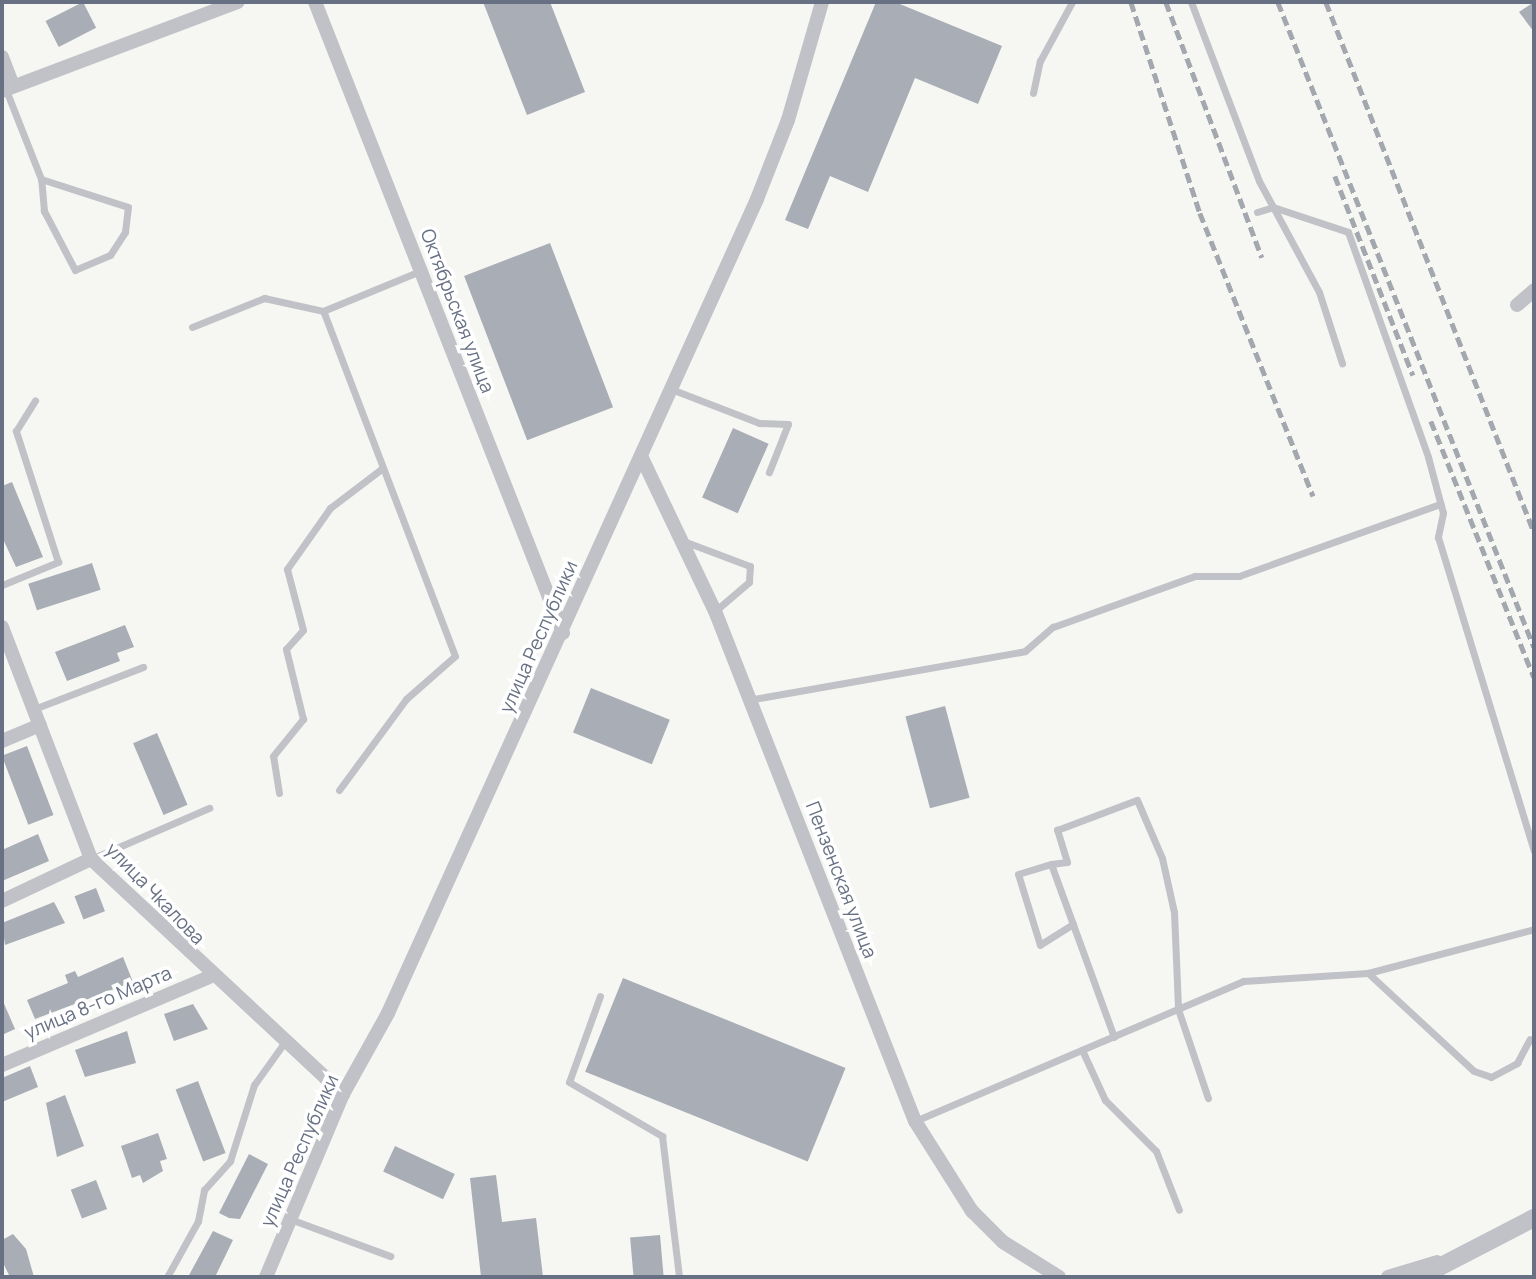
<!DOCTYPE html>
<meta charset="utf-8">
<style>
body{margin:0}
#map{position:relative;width:1536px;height:1279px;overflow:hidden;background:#f6f7f3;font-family:Manrope,sans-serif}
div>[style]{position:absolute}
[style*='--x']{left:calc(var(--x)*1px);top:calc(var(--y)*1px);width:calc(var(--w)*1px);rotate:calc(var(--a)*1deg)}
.building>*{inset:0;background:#a9adb5;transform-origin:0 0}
.service>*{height:7px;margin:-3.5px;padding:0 3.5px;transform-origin:3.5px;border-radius:3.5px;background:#c0c2c7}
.minor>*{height:14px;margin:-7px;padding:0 7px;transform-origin:7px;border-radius:7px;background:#c0c2c7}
.tertiary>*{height:18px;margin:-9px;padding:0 9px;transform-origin:9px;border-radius:9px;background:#c0c2c7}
.rail>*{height:4.5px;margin-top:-2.25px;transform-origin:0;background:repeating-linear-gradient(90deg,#a3a7ae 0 10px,transparent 0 15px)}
span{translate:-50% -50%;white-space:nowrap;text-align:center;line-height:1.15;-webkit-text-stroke:7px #fff;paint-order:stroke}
.street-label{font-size:19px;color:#677183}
.frame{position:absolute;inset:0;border:4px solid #677183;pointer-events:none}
</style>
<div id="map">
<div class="building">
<div style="left:83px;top:2px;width:29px;height:42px;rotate:63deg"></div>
<div style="clip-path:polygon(483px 2px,550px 2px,585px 92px,527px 115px)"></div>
<div style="clip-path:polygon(876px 2px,895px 2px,1002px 46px,978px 104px,915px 78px,868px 192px,830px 176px,808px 229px,785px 220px)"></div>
<div style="clip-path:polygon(1534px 2px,1534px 32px,1519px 12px)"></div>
<div style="left:550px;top:243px;width:176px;height:92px;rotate:69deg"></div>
<div style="left:733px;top:428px;width:39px;height:76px;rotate:24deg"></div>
<div style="clip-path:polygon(12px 482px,43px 557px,16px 567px,2px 537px,2px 486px)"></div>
<div style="left:92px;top:563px;width:28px;height:67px;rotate:72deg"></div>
<div style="clip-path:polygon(125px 625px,134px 647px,117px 653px,120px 661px,67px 681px,55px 652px)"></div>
<div style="left:591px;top:688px;width:85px;height:48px;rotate:22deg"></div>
<div style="left:945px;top:706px;width:95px;height:41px;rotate:75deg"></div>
<div style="left:157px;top:733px;width:78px;height:26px;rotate:67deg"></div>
<div style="left:27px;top:746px;width:74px;height:27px;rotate:69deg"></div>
<div style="clip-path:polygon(38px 834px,49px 861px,2px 881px,2px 850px)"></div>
<div style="left:96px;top:888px;width:25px;height:23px;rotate:69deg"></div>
<div style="clip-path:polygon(54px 902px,65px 923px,5px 945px,2px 923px)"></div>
<div style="clip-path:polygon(123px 957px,133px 982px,35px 1019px,27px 1000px,68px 983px,65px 975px,75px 971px,78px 977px)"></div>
<div style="left:623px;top:978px;width:240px;height:101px;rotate:22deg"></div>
<div style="clip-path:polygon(2px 999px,15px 1029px,2px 1035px)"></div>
<div style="clip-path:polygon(193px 1004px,208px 1029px,174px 1041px,164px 1014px)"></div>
<div style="clip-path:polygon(127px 1031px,136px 1063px,85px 1077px,75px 1050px)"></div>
<div style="clip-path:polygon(30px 1066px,38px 1087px,2px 1102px,2px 1078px)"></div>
<div style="left:198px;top:1081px;width:77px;height:24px;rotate:69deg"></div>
<div style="clip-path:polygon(65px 1095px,84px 1146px,57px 1157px,46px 1103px)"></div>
<div style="clip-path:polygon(158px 1133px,167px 1159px,160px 1161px,163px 1171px,143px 1183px,140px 1175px,132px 1178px,121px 1146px)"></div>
<div style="left:395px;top:1146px;width:66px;height:28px;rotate:25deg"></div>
<div style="clip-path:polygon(249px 1154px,268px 1164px,240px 1219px,229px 1218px,219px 1213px)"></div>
<div style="clip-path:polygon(496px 1175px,502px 1222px,536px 1218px,543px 1277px,481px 1277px,470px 1178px)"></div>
<div style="left:96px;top:1180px;width:31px;height:27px;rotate:69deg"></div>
<div style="clip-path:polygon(213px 1231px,233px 1240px,215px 1277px,188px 1277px)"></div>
<div style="clip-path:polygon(13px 1234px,26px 1249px,34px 1277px,10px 1277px,2px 1261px,2px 1240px)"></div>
<div style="left:660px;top:1235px;width:42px;height:30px;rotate:85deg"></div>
</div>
<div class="service">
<div style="--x:1191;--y:2;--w:191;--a:69.2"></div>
<div style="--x:1259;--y:181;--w:126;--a:61.6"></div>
<div style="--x:1319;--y:292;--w:75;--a:72.1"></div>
<div style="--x:6;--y:90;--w:96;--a:68.5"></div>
<div style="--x:41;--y:179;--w:91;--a:17.8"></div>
<div style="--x:128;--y:207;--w:25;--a:97"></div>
<div style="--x:125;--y:232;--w:27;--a:123"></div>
<div style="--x:110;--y:255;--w:38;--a:157"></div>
<div style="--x:75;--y:270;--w:67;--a:-117.7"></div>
<div style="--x:44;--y:211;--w:32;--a:-95"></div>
<div style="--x:1033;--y:93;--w:33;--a:-78"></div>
<div style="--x:1040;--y:61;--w:67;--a:-61.5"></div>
<div style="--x:1257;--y:212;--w:17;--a:-17"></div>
<div style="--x:1273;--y:207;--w:79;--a:18.4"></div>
<div style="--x:1348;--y:232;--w:239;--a:70.4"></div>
<div style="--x:1428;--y:457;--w:58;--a:75"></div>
<div style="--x:1443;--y:513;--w:25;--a:102"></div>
<div style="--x:1438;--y:537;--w:328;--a:73"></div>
<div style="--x:192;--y:327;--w:78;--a:-21.9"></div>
<div style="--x:264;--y:298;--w:60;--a:12.4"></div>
<div style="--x:671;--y:389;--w:94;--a:21.1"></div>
<div style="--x:759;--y:423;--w:29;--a:2"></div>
<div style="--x:788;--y:424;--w:52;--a:111.6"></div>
<div style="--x:686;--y:542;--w:68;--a:20.6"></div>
<div style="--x:750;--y:566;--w:16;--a:94"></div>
<div style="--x:749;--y:582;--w:45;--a:139.5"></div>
<div style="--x:2;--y:585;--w:61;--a:-22.3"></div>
<div style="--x:58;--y:562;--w:138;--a:-107.8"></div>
<div style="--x:16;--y:431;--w:36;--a:-58"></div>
<div style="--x:748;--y:700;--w:281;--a:-10"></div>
<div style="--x:1025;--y:651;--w:37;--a:-41"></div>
<div style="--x:1053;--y:627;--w:151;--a:-19.8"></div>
<div style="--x:1195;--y:576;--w:44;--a:0"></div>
<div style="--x:1239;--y:576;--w:214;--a:-19.7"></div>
<div style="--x:34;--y:709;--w:117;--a:-21.1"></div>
<div style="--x:339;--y:790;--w:113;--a:-53.6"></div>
<div style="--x:406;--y:699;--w:65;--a:-41.3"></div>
<div style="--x:455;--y:656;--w:369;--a:-110.9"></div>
<div style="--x:323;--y:311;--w:105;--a:-22.4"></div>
<div style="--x:279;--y:793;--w:37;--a:-99"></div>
<div style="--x:273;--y:756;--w:48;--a:-51"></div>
<div style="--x:303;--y:719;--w:72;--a:-103.7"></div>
<div style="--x:286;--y:649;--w:25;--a:-48"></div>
<div style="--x:303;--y:630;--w:63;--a:-104.7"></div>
<div style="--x:287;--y:569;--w:75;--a:-54.8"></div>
<div style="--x:330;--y:508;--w:63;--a:-37.2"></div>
<div style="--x:91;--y:859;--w:129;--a:-23.4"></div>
<div style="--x:1051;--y:864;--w:16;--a:-7"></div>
<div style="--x:1067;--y:862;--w:34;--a:-107"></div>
<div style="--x:1057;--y:830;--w:85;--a:-20.6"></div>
<div style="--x:1137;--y:800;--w:63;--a:66.7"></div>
<div style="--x:1162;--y:858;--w:55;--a:77.5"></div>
<div style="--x:1174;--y:912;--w:97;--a:87.6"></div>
<div style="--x:1178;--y:1009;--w:94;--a:71.4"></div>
<div style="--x:1073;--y:924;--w:39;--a:148"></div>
<div style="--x:1040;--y:945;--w:74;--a:-107.2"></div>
<div style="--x:1018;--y:874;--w:34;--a:-17"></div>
<div style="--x:1051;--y:864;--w:184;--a:70"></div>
<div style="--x:1368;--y:973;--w:144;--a:42.8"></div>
<div style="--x:1474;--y:1071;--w:18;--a:19"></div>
<div style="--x:1491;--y:1077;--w:30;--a:-28"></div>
<div style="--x:1517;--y:1063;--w:27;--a:-62"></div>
<div style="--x:600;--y:996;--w:91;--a:109.8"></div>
<div style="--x:569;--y:1082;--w:108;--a:30.1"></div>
<div style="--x:662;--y:1136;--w:142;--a:83.1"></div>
<div style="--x:1082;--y:1050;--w:55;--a:65.3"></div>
<div style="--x:1105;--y:1100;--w:72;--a:45"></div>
<div style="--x:1156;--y:1151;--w:63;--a:68.7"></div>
<div style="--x:915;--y:1121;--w:357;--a:-23.1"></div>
<div style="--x:1243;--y:981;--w:125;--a:-3.7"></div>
<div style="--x:1368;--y:973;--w:172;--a:-14.8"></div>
<div style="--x:290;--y:1219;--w:107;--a:20.3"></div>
<div style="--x:167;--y:1277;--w:64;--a:-61"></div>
<div style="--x:198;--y:1221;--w:32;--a:-79"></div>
<div style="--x:204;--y:1190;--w:39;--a:-48"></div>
<div style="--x:230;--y:1161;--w:80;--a:-72.5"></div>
<div style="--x:254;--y:1085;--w:52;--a:-54.5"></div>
</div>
<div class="minor">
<div style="--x:315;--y:2;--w:678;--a:68.54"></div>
<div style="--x:2;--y:57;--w:31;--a:69"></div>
<div style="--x:2;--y:91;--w:252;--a:-20.7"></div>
<div style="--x:1517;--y:305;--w:23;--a:-41"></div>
<div style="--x:641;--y:456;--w:172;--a:64.5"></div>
<div style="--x:715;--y:611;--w:548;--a:68.59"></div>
<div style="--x:915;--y:1121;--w:107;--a:57.7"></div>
<div style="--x:972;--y:1211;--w:44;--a:45"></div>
<div style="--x:1003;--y:1242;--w:66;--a:32"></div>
<div style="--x:2;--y:627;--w:248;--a:69"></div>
<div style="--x:91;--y:859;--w:345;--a:43"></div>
<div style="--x:2;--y:741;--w:41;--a:-22.8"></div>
<div style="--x:2;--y:901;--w:98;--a:-25.3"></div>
<div style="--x:2;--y:1065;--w:225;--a:-23"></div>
<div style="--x:266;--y:1277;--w:199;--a:-67.2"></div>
<div style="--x:343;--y:1094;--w:93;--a:-60.9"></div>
<div style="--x:388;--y:1013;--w:894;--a:-65.61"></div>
<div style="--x:757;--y:199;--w:85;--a:-68.6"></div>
<div style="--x:788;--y:120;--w:123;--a:-73.9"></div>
<div style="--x:1388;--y:1277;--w:51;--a:-17"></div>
</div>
<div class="tertiary">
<div style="--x:1420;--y:1277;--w:128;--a:-27.4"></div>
</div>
<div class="rail">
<div style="--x:1131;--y:2;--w:222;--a:71.9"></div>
<div style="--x:1200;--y:213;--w:305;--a:68.2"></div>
<div style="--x:1166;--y:2;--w:273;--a:69.4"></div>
<div style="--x:1278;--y:2;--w:694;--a:68.35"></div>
<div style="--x:1326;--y:2;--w:569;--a:68.57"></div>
<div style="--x:1335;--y:176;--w:214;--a:68.6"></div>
<div style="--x:1431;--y:421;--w:276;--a:68.1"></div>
</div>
<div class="street-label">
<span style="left:457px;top:311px;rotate:69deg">Октябрьская улица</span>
<span style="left:539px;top:637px;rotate:-66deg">улица Республики</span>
<span style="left:841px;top:880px;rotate:69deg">Пензенская улица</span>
<span style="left:155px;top:894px;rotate:46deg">улица Чкалова</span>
<span style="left:98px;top:1003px;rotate:-23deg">улица 8-го Марта</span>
<span style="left:300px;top:1151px;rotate:-66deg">улица Республики</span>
</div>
<div class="frame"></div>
</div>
